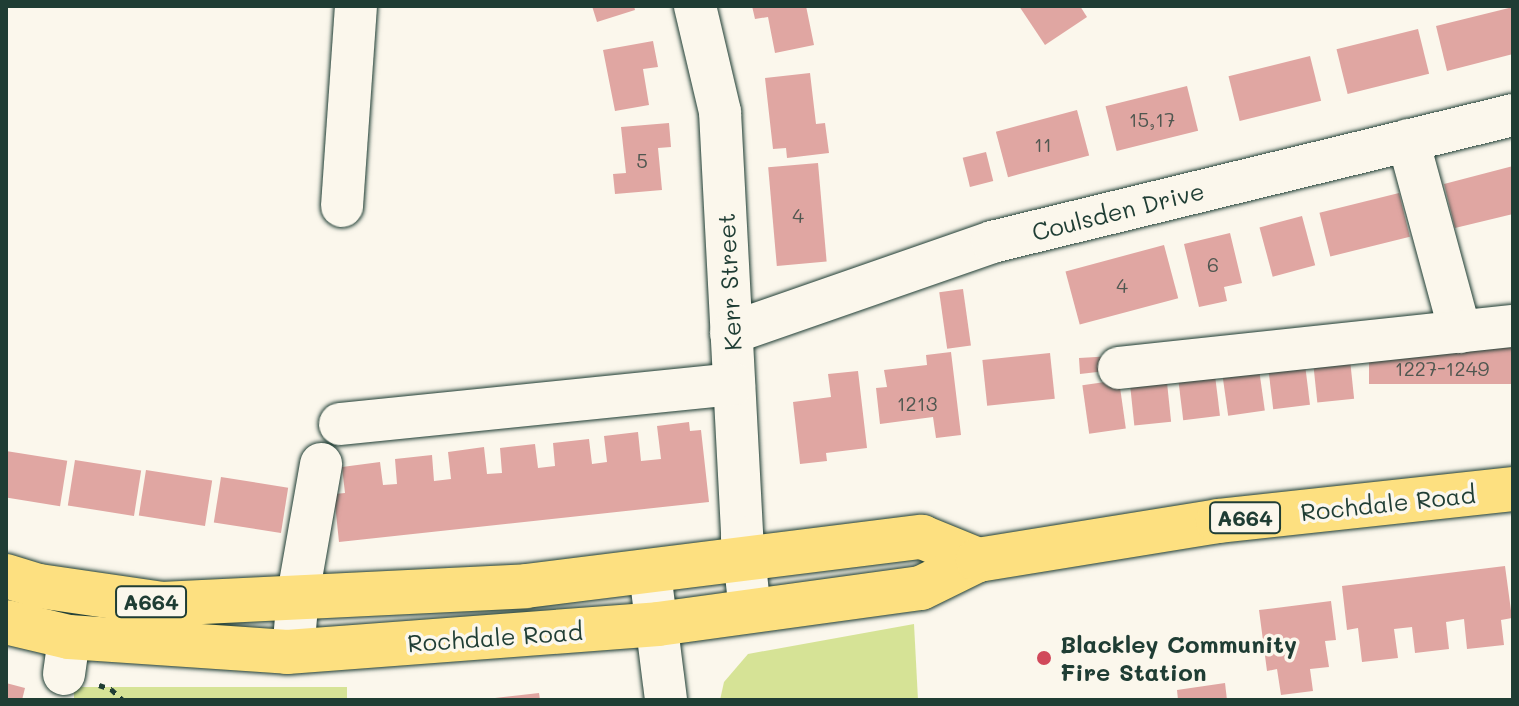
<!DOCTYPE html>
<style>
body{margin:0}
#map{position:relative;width:1519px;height:706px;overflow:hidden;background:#fbf7ec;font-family:Mali,sans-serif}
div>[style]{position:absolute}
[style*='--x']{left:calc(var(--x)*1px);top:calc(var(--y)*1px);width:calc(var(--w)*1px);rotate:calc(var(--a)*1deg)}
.green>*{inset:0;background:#d6e396;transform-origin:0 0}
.building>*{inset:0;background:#e0a6a2;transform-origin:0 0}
.path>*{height:5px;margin-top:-2.5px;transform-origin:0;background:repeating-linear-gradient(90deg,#1f3d34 0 6px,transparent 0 12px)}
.roads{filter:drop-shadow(0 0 2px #1f3d34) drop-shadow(0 0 2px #1f3d34)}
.minor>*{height:42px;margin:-21px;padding:0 21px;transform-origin:21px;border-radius:21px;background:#fbf7ec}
.major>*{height:44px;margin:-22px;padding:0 22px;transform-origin:22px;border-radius:22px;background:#fde080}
.dots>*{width:22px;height:22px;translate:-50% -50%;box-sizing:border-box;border:4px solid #fbf7ec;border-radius:50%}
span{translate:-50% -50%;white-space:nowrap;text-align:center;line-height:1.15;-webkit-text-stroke:7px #fbf7ec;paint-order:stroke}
.number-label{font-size:20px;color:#4f5750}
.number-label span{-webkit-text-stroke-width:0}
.shield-label span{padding:2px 6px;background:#fbf7ec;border:2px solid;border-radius:6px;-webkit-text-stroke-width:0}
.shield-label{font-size:22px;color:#1f3d34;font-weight:700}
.street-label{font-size:24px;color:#1f3d34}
.poi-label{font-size:24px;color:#1f3d34;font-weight:700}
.left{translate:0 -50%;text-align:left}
.frame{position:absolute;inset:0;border:8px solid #1f3d34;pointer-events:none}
</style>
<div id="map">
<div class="green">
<div style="clip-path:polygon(914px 624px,918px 700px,720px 700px,724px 682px,748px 654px)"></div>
<div style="left:74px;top:687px;width:273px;height:14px"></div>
</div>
<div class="building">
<div style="clip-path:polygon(592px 6px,634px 6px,635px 10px,597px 22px)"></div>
<div style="clip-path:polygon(752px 6px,806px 6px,814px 45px,775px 53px,768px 17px,755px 19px)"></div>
<div style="clip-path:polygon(1019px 6px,1080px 6px,1087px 17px,1045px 45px)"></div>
<div style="clip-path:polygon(1513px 7px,1513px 54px,1447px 71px,1436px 26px)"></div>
<div style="left:1418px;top:29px;width:46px;height:84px;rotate:76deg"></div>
<div style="clip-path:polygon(653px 41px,658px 67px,643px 69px,649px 105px,615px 111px,603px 50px)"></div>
<div style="left:1310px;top:56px;width:46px;height:84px;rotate:76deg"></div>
<div style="clip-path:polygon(810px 73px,816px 124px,825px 123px,829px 153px,787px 158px,786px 148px,773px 149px,765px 78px)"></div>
<div style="left:1187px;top:86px;width:46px;height:84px;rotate:76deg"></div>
<div style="left:1077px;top:110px;width:47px;height:84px;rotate:75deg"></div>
<div style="clip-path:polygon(669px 123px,671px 147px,658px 148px,662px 190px,615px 194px,613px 174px,626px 173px,621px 127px)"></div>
<div style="left:986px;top:152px;width:30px;height:24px;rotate:76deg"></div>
<div style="left:818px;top:163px;width:99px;height:50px;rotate:85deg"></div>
<div style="clip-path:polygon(1513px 166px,1513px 214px,1455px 228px,1444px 184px)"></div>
<div style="left:1399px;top:193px;width:45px;height:82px;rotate:76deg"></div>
<div style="left:1302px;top:216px;width:51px;height:44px;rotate:75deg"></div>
<div style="clip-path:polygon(1230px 233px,1242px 283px,1224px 287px,1227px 301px,1199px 307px,1184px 244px)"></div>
<div style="left:1164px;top:245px;width:55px;height:102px;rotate:75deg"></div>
<div style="left:963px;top:289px;width:57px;height:24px;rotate:82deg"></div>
<div style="left:1513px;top:337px;width:47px;height:144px;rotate:90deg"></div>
<div style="left:1349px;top:350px;width:49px;height:37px;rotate:84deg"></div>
<div style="clip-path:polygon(951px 352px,961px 435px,936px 438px,933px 417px,880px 424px,876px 388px,887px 387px,884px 370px,927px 365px,926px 355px)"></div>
<div style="left:1050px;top:353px;width:46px;height:68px;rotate:84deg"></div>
<div style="clip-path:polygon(1113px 356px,1115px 370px,1080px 374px,1079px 358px)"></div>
<div style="left:1304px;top:356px;width:49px;height:37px;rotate:83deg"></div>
<div style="left:1258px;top:362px;width:49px;height:37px;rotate:82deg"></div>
<div style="left:1214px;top:367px;width:49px;height:37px;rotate:83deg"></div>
<div style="clip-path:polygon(858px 371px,867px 448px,826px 453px,827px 461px,800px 464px,793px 402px,831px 397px,828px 374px)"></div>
<div style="left:1166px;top:373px;width:49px;height:37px;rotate:84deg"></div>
<div style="left:1119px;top:380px;width:49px;height:37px;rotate:82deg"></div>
<div style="clip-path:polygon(689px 422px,690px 431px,701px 430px,709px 502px,339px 542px,334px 494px,345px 493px,342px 467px,380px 462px,383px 485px,397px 484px,395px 459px,432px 455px,434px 481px,451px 479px,448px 452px,484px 447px,487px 474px,502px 473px,500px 448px,535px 444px,538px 468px,555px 466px,553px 443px,589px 439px,592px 464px,607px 462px,604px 436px,638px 432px,641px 461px,661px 459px,657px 426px)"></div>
<div style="left:6px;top:451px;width:62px;height:46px;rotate:9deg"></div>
<div style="left:75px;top:460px;width:67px;height:46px;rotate:9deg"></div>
<div style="left:146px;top:470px;width:67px;height:46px;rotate:9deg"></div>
<div style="left:221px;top:477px;width:68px;height:46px;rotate:9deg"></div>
<div style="clip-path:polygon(1505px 566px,1512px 618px,1501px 620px,1504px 645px,1467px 649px,1464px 619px,1446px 622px,1449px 649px,1415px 653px,1412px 627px,1394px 629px,1398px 658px,1362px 662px,1358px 628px,1347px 630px,1342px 586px)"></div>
<div style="clip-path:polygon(1331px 601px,1336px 640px,1325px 641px,1329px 667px,1310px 669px,1313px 691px,1281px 695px,1277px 669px,1267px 671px,1259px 610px)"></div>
<div style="clip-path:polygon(6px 683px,25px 688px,22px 700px,6px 700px)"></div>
<div style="clip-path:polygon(1225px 683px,1227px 700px,1178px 700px,1177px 690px)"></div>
<div style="clip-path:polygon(539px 693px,540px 700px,495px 700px,495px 698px)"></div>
</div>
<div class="path">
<div style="--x:99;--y:685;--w:13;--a:18"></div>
<div style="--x:111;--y:689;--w:16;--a:43"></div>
</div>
<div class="roads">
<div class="minor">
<div style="--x:695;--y:6;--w:109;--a:76.7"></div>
<div style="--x:720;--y:112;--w:426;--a:87"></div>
<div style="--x:742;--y:537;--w:75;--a:83.9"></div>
<div style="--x:1408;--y:140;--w:199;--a:74.8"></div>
<div style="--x:342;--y:206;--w:200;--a:-86"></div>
<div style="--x:731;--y:333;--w:276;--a:-19.2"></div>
<div style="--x:992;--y:242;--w:536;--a:-13.7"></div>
<div style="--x:1119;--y:368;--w:396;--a:-6.1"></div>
<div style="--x:340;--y:424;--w:396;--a:-5.8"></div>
<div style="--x:650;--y:573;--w:128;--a:82.8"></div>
<div style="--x:293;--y:652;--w:57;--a:-85"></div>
<div style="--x:298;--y:595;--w:133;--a:-80"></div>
<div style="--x:64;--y:674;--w:37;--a:-82"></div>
</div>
<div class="major">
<div style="--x:6;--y:576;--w:34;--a:17"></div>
<div style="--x:39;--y:586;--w:125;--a:8.3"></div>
<div style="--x:163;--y:604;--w:363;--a:-2.8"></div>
<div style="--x:526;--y:586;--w:399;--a:-7.1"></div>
<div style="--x:922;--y:537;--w:61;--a:22.3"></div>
<div style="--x:6;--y:622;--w:65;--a:13.4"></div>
<div style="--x:69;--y:637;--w:219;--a:3.9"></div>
<div style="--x:287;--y:652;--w:372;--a:-4.3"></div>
<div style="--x:658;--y:624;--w:265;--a:-7.8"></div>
<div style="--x:921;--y:588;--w:64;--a:-26.2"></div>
<div style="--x:978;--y:560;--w:243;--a:-9.2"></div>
<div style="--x:1218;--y:521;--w:297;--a:-6.2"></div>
</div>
</div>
<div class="dots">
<div style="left:1044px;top:658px;background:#d1495b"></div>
</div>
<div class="number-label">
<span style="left:1152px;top:119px">15,17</span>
<span style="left:1043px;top:144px">11</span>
<span style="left:642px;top:160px">5</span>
<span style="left:798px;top:215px">4</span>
<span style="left:1213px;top:264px">6</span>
<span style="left:1122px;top:285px">4</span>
<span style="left:1442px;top:368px">1227-1249</span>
<span style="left:917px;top:403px">1213</span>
</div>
<div class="shield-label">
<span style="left:1245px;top:518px">A664</span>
<span style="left:151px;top:602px">A664</span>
</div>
<div class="street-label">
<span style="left:1118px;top:211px;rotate:-14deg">Coulsden Drive</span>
<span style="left:729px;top:282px;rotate:-93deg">Kerr Street</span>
<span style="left:1388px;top:503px;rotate:-6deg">Rochdale Road</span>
<span style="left:495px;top:637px;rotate:-4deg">Rochdale Road</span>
</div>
<div class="poi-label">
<span class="left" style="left:1060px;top:658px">Blackley Community<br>Fire Station</span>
</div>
<div class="frame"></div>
</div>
